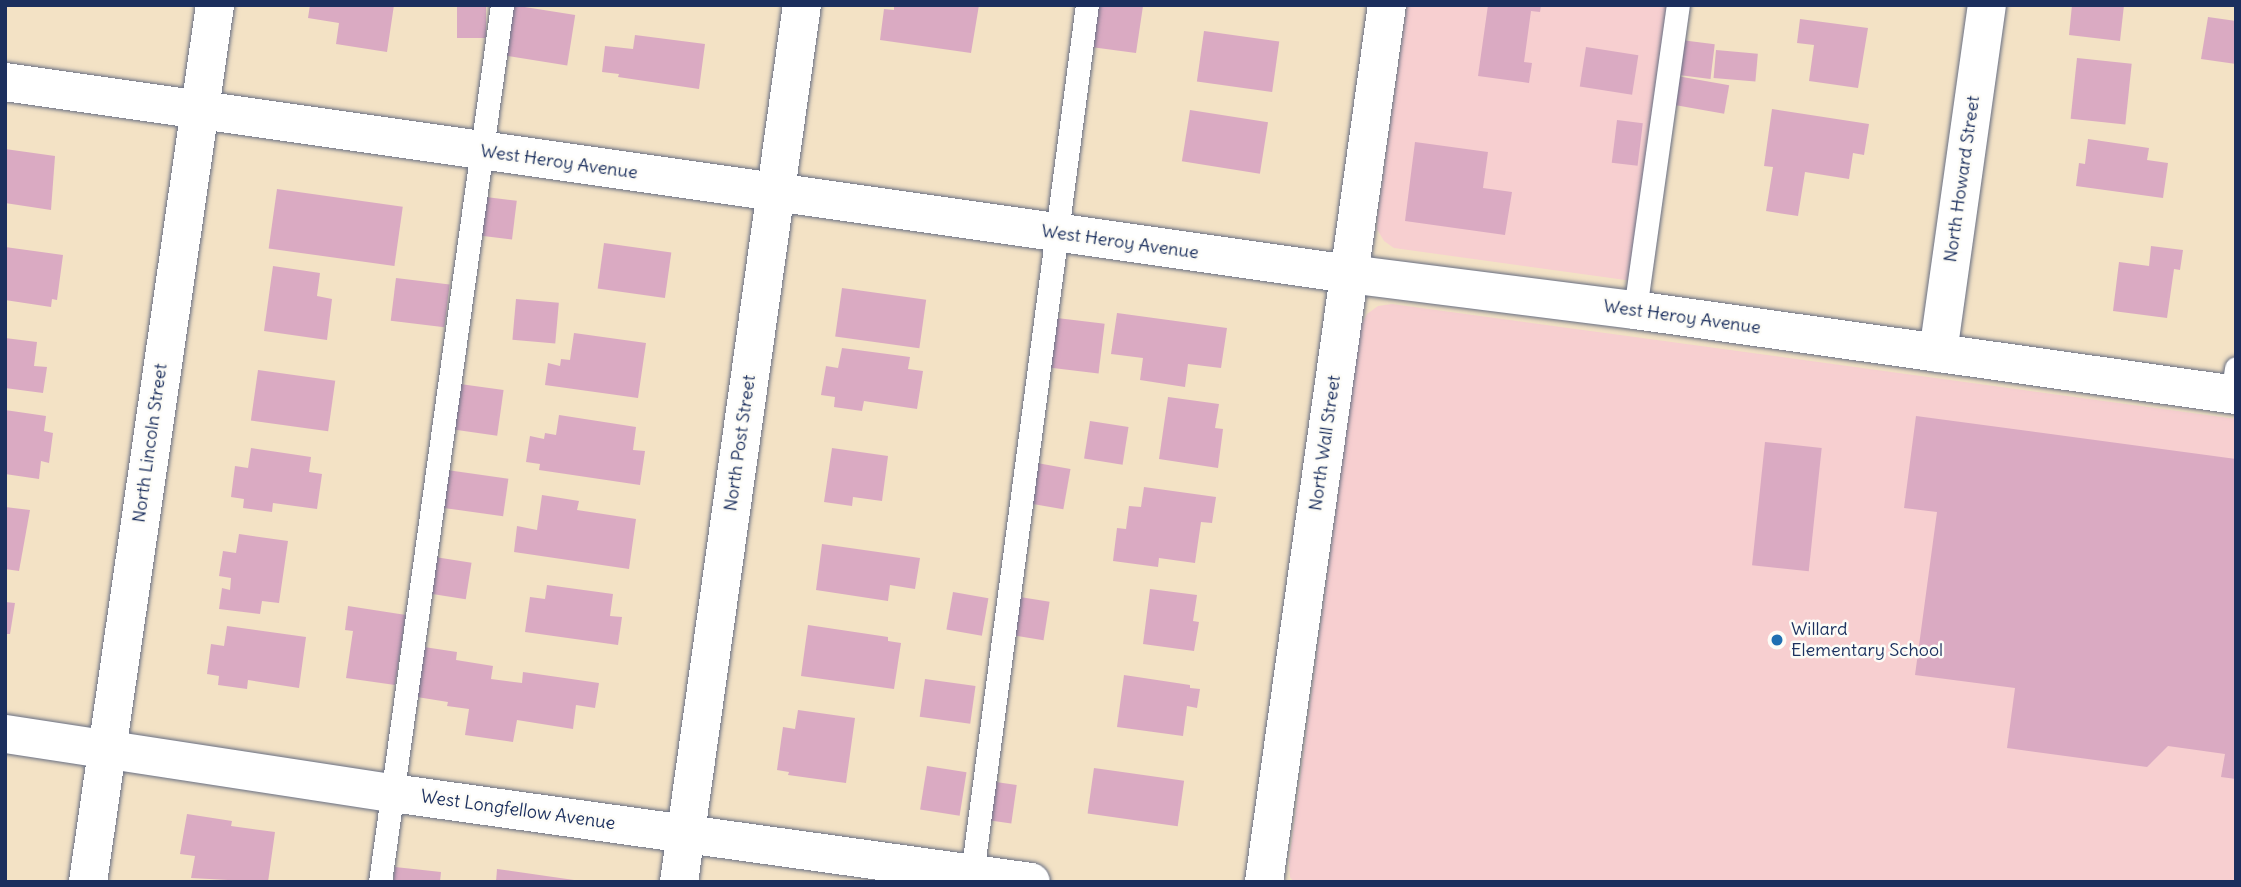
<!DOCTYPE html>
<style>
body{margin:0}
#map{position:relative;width:2241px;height:887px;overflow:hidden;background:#f3e2c5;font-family:Delius,sans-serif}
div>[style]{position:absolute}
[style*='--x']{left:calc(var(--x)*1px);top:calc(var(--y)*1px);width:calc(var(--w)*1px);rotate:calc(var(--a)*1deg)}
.built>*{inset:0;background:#f7cfd0}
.building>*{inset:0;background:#daaac2;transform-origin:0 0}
.roads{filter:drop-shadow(0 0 2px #676e82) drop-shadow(0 0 2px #676e82)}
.service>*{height:23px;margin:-11.5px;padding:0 11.5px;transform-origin:11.5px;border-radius:11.5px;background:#fff}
.minor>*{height:38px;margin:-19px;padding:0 19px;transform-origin:19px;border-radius:19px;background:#fff}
.tertiary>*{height:38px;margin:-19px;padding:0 19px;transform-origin:19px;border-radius:19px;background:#fff}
.dots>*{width:19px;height:19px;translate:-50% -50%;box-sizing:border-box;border:4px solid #fdfcf7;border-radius:50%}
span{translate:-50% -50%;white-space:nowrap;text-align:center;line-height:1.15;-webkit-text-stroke:5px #fdfcf7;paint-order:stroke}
.street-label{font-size:18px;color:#1b2f5e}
.poi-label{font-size:18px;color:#1b2f5e}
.left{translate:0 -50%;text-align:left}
.frame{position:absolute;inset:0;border:7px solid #1b2f5e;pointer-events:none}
</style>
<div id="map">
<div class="built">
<div style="clip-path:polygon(1407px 5px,1680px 5px,1640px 282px,1394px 248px,1384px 241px,1377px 229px,1378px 213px)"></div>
<div style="clip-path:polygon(1392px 304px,2236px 419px,2236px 882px,1294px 882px,1290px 877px,1289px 861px,1361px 325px,1367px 314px,1378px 306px)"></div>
</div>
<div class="building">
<div style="clip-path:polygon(310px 5px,394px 5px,387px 52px,336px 44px,339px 23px,308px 18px)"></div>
<div style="left:457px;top:5px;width:29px;height:33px"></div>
<div style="left:512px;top:5px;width:64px;height:51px;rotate:9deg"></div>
<div style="clip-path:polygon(894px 5px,979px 5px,971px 53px,880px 40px,884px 9px,894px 10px)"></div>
<div style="clip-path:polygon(1098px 5px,1143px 6px,1136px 53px,1091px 47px)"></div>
<div style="clip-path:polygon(1488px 5px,1541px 5px,1540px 12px,1531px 11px,1524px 62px,1532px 63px,1529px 83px,1478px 76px)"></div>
<div style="clip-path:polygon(2072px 5px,2124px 5px,2120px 41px,2069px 35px)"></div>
<div style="clip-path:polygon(2208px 17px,2236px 21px,2236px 64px,2201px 59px)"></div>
<div style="clip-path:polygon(1800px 19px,1868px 28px,1858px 88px,1809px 81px,1814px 45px,1797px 43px)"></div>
<div style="left:1204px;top:31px;width:76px;height:51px;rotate:8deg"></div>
<div style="clip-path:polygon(635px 35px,705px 44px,699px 89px,618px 77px,619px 74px,602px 72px,605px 46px,633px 49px)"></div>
<div style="left:1681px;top:40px;width:34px;height:35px;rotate:7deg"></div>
<div style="left:1586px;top:47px;width:53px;height:40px;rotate:9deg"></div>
<div style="left:1716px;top:50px;width:42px;height:28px;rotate:5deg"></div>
<div style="left:2077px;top:58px;width:55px;height:61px;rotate:6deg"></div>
<div style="left:1677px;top:76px;width:53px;height:29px;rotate:10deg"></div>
<div style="clip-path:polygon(1772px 109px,1869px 124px,1864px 155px,1853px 153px,1849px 179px,1805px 172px,1798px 216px,1766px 211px,1773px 167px,1764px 166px)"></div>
<div style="left:1190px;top:110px;width:79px;height:52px;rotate:9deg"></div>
<div style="left:1617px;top:120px;width:26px;height:43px;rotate:7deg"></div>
<div style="clip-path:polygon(2088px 139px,2149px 148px,2147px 160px,2168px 163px,2163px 198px,2076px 186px,2079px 163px,2085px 164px)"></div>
<div style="clip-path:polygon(1415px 142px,1488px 152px,1483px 188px,1512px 192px,1505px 235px,1405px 221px)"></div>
<div style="clip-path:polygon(5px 149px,55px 156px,51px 210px,5px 203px)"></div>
<div style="left:277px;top:189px;width:127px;height:60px;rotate:8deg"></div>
<div style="left:486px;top:197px;width:31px;height:39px;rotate:7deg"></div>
<div style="left:604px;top:243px;width:68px;height:46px;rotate:8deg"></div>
<div style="clip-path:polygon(2151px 246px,2183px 250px,2180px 270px,2174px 269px,2167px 318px,2113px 311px,2119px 262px,2149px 266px)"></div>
<div style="clip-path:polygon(5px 247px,63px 255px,57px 300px,52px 299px,51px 307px,5px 300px)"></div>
<div style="clip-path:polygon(273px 266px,320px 273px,317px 296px,332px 299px,327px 340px,264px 331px)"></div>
<div style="left:396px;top:278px;width:54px;height:43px;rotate:7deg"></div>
<div style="left:842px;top:288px;width:85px;height:49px;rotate:8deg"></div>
<div style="left:516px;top:299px;width:43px;height:41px;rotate:5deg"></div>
<div style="clip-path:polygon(1117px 313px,1227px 328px,1221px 368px,1188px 364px,1185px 387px,1140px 380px,1143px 358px,1111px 354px)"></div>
<div style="left:1057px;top:318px;width:48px;height:50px;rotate:7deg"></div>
<div style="clip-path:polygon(574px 333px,646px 343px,638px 398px,545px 385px,548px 363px,560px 366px,561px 359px,570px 360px)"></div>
<div style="clip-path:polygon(5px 338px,37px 342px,34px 366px,47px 367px,43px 393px,5px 388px)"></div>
<div style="clip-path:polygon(842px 348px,910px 357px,908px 369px,923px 371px,917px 409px,864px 401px,862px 411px,834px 407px,835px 397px,821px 395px,826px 366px,838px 368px)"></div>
<div style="left:258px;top:370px;width:78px;height:51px;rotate:8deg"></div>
<div style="left:460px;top:384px;width:44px;height:46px;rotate:8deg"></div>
<div style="clip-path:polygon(1168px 397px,1219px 404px,1215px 428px,1223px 429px,1218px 468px,1159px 459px)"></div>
<div style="clip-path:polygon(5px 410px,46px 416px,44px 431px,53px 433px,49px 463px,41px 461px,39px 479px,5px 474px)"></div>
<div style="clip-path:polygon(559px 415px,636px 427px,633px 450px,645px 451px,640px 485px,539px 470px,540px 464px,526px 462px,530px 436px,544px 439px,545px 433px,556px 435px)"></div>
<div style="clip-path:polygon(1916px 416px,2236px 459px,2236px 779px,2221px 777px,2225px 754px,2168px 746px,2147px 767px,2007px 748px,2015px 688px,1915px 675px,1937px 512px,1904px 508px)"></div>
<div style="left:1090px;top:421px;width:39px;height:38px;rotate:9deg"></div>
<div style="left:1765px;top:442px;width:57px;height:124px;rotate:6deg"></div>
<div style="clip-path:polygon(251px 448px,311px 457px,309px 472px,322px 474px,317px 509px,273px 503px,272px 512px,243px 508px,244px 499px,231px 497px,235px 466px,248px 468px)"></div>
<div style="clip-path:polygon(832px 448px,888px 456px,882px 501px,853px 497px,852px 506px,824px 502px)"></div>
<div style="left:1037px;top:463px;width:34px;height:41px;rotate:10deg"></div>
<div style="left:447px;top:470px;width:62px;height:38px;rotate:8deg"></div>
<div style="clip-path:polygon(1144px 487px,1216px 497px,1212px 523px,1201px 522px,1195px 563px,1159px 558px,1158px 567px,1113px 561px,1117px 528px,1126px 529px,1129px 506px,1141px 507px)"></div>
<div style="clip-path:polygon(542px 495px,579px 501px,577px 510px,636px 519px,629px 569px,514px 552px,517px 526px,537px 530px)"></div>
<div style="clip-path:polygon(5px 507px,30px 510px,19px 571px,5px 569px)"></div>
<div style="clip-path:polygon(239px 534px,288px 541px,279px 603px,262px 601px,260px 614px,219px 609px,222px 588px,230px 590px,231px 578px,219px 576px,223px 551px,236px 553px)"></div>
<div style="clip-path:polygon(822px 544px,920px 558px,915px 589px,890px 585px,888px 601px,816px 590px)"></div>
<div style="left:435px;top:557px;width:37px;height:37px;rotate:9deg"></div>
<div style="clip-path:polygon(547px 585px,613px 594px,610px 616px,622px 617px,618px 645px,525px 632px,530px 597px,545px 599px)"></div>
<div style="clip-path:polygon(1150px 589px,1197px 595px,1193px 621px,1199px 622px,1194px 651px,1143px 644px)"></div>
<div style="left:953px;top:592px;width:36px;height:38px;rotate:10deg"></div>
<div style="left:1020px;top:597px;width:30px;height:39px;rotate:9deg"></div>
<div style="clip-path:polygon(5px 602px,15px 603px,10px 634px,5px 634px)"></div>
<div style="clip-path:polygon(348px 606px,406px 615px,395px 685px,346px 678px,353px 631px,345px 630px)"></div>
<div style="clip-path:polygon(808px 625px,888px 637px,888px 641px,901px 643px,894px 689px,801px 676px)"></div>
<div style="clip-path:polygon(227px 626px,306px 637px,299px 688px,248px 680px,247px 689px,218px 685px,219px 676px,207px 674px,211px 644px,224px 646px)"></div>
<div style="clip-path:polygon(424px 647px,457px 652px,456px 660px,493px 666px,491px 679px,522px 683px,523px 672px,599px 683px,595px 708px,576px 705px,573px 729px,517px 720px,513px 742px,465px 735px,469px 709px,447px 706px,448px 702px,417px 697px)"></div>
<div style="clip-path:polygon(1124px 675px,1190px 685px,1190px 688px,1200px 689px,1197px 708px,1187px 706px,1183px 736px,1117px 727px)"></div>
<div style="left:925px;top:679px;width:51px;height:38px;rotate:8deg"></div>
<div style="clip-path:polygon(798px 710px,855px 718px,846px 783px,788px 775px,789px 772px,777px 770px,783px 727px,795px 729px)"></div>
<div style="left:927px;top:766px;width:40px;height:44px;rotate:9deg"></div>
<div style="left:1094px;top:768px;width:91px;height:46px;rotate:8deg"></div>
<div style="left:989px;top:781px;width:28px;height:39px;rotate:8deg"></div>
<div style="clip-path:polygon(187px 814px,232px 821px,231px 826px,275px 832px,268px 882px,191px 878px,195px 856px,180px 854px)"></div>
<div style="clip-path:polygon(395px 867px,441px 872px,440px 882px,393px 882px)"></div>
<div style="clip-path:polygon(497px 869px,574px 880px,574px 882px,496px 882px)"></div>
</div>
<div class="roads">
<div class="service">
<div style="--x:1635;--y:310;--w:308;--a:-82"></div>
<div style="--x:2232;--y:394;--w:26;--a:-81"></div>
<div style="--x:380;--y:882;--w:885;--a:-82.08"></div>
<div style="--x:971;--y:882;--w:885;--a:-82.47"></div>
</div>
<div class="minor">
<div style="--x:5;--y:82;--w:1358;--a:8.13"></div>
<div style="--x:1349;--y:274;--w:288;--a:7.2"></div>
<div style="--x:1635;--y:310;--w:607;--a:8.05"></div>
<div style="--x:1938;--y:353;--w:351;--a:-82"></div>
<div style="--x:5;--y:734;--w:391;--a:8.7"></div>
<div style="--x:392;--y:793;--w:645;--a:7.93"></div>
<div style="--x:88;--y:882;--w:886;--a:-81.76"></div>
<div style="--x:679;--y:882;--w:886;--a:-82.02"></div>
</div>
<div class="tertiary">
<div style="--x:1264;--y:882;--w:886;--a:-82.02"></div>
</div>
</div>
<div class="dots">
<div style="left:1777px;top:640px;background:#1f6fb2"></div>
</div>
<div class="street-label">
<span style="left:559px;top:162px;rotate:8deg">West Heroy Avenue</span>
<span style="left:1962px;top:179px;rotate:-82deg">North Howard Street</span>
<span style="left:1120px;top:242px;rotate:8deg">West Heroy Avenue</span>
<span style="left:1682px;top:317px;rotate:8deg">West Heroy Avenue</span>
<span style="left:150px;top:443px;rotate:-82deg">North Lincoln Street</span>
<span style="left:740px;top:443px;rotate:-82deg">North Post Street</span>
<span style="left:1325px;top:443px;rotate:-82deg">North Wall Street</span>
<span style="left:518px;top:810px;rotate:8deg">West Longfellow Avenue</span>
</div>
<div class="poi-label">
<span class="left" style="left:1791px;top:640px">Willard<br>Elementary School</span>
</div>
<div class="frame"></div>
</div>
